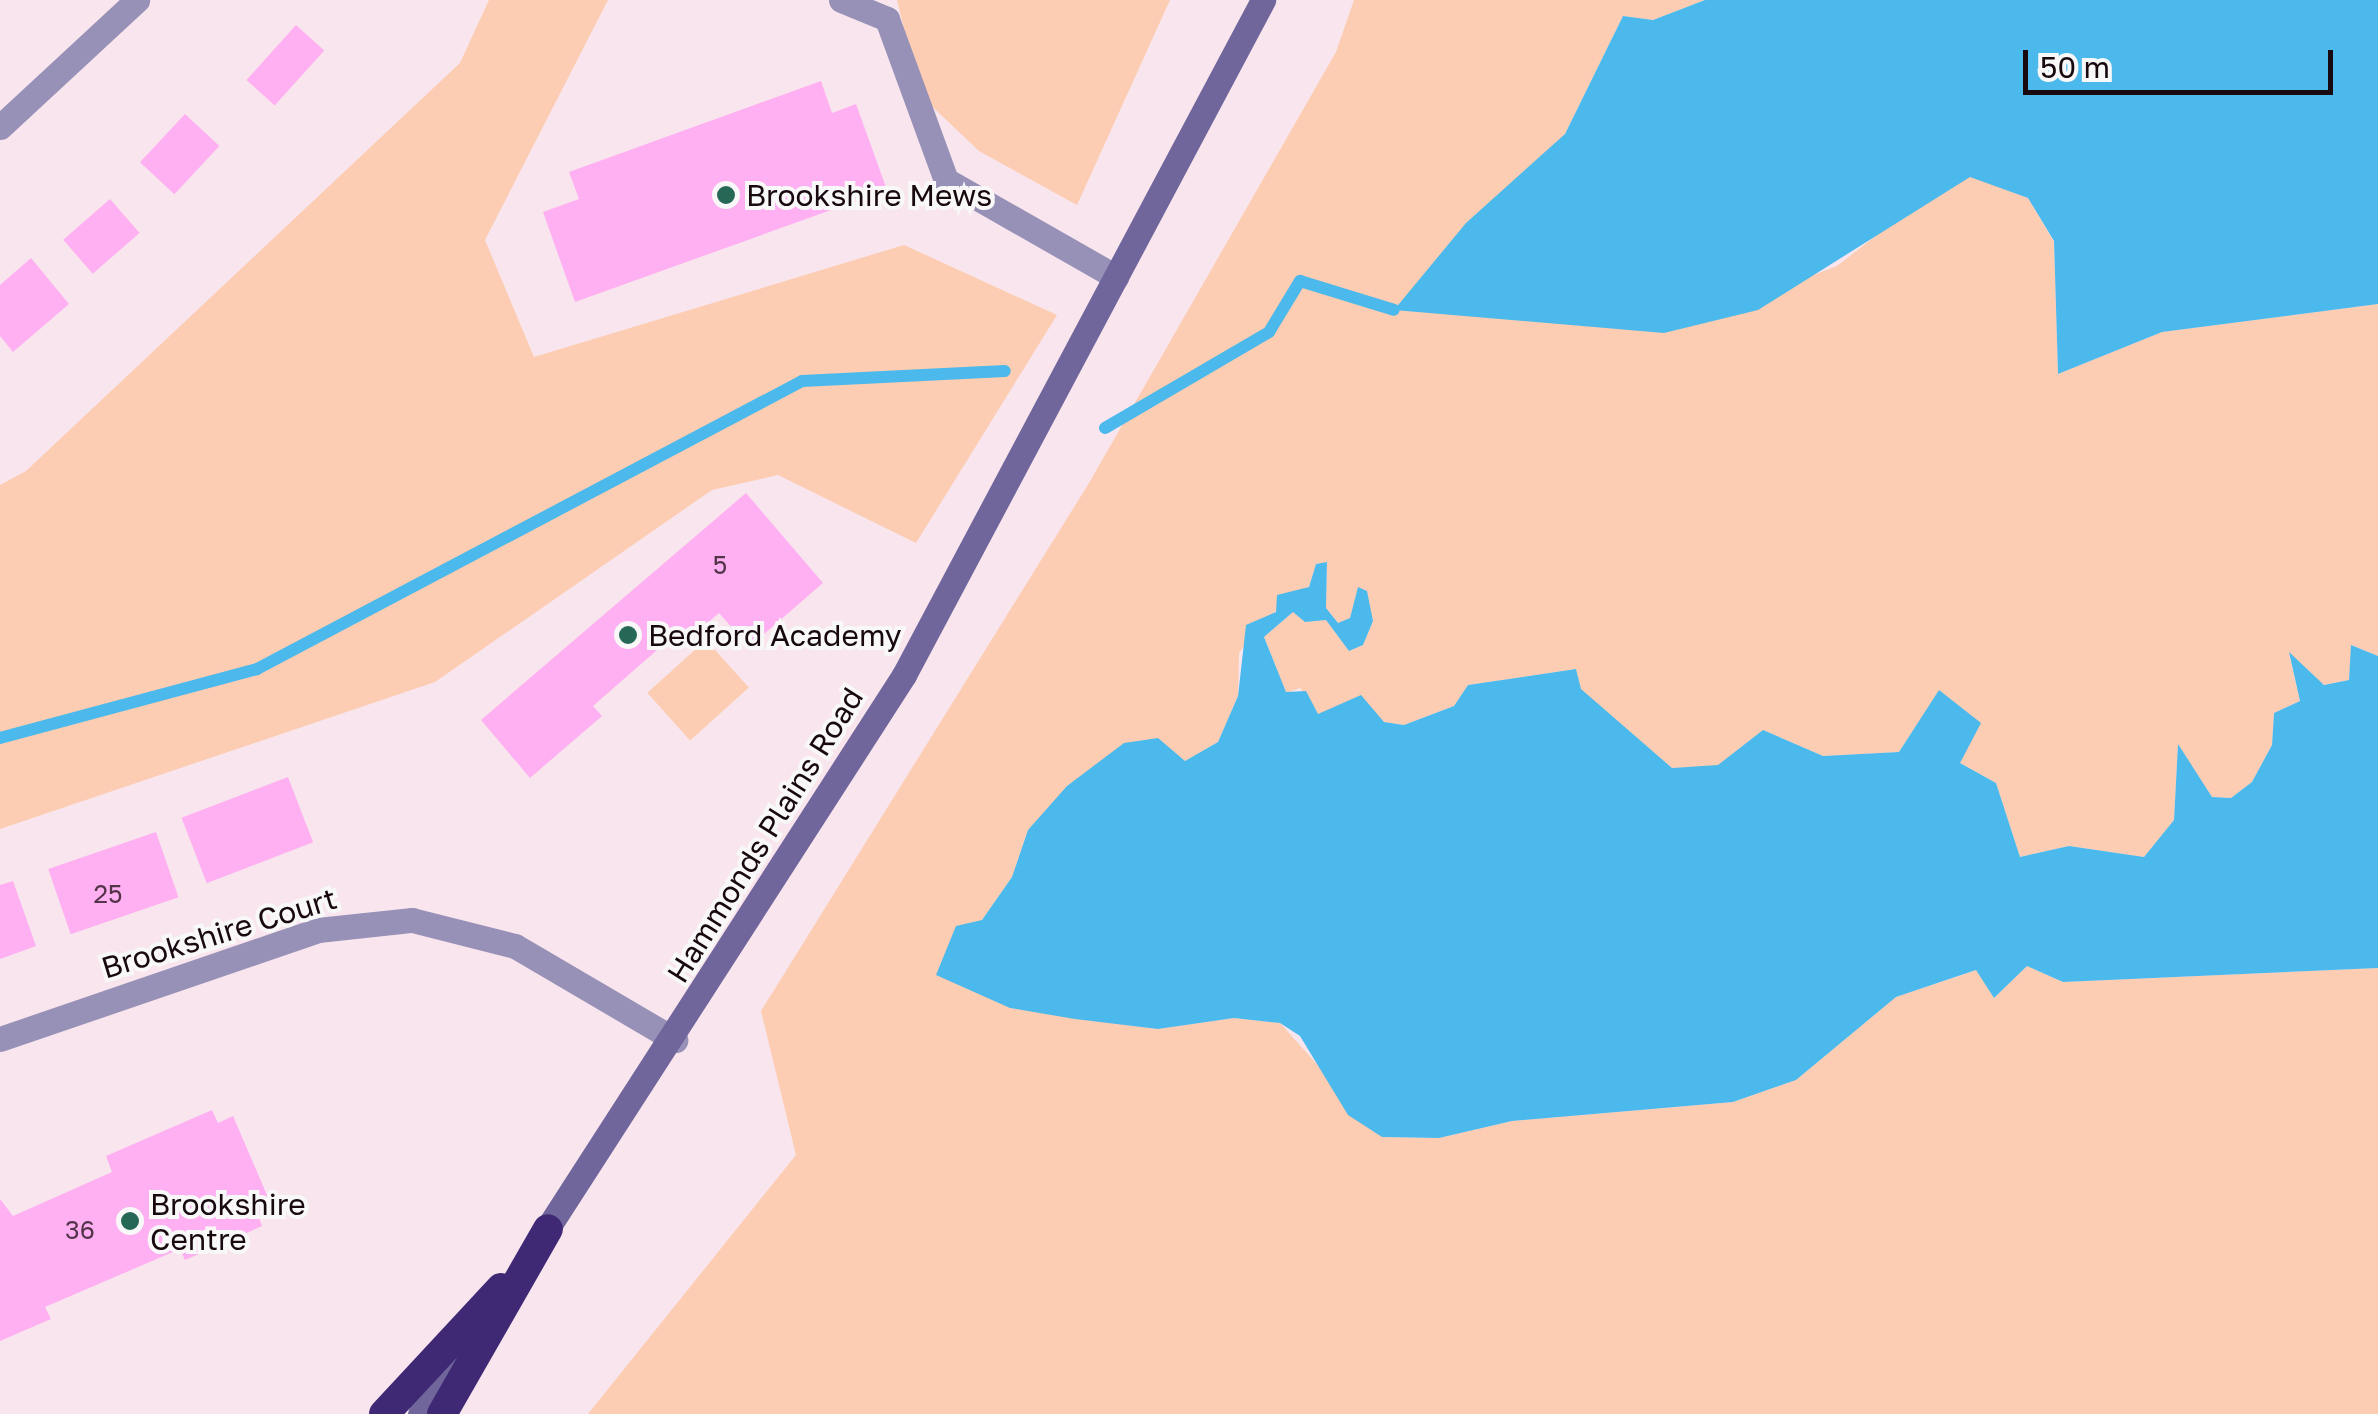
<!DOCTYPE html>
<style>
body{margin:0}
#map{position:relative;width:2378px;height:1414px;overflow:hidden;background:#f9e5ed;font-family:"Golos Text",sans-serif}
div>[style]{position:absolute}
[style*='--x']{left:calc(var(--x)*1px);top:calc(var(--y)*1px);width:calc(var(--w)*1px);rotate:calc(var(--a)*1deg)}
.green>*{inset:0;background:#fccdb2;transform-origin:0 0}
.water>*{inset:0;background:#4bb9ec}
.stream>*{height:12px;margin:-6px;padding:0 6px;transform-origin:6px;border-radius:6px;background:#4bb9ec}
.building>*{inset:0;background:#feb0f2;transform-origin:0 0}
.service>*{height:25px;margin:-12.5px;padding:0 12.5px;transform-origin:12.5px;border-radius:12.5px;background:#9791b7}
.minor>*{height:25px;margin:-12.5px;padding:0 12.5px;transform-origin:12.5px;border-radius:12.5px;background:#9791b7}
.secondary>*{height:25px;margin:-12.5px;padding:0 12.5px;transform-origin:12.5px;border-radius:12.5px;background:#70669c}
.motorway>*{height:30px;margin:-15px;padding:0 15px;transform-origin:15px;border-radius:15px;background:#3f2975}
.dots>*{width:28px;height:28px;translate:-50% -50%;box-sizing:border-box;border:5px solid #f8f8f8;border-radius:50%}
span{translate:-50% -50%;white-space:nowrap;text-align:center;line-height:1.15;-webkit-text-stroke:8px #f8f8f8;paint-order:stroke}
.number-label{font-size:25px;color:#523348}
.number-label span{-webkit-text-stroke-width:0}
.poi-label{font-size:30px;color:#180910}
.left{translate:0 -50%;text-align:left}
.street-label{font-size:30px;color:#180910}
.scale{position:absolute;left:2023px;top:50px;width:310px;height:45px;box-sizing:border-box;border:5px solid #180910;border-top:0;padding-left:12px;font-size:30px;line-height:35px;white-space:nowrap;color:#180910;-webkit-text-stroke:8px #f8f8f8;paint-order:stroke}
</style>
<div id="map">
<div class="green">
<div style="clip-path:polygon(489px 0,608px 0,485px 240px,534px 357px,904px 245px,1057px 315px,916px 543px,778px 475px,712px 490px,435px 682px,0 829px,0 485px,26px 471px,460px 63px)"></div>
<div style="clip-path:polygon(897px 0,1170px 0,1077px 205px,979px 151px,920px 95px)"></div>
<div style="clip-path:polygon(1354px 0,1705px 0,1653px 20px,1623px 16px,1565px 134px,1532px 166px,1553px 317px,1664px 333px,1837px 266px,1930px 194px,1970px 176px,2028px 198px,2054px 242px,2058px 374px,2162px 332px,2378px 304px,2378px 656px,2352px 645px,2349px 680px,2324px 685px,2289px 654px,2300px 701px,2274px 713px,2272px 745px,2252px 782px,2231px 798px,2212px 797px,2178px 745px,2174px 820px,2144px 857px,2069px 846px,2020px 857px,1996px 783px,1960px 763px,1939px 691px,1899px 752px,1823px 756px,1763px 730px,1718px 766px,1672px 768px,1580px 689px,1576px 669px,1468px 685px,1454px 706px,1404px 725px,1384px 722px,1365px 702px,1318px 714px,1300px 688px,1286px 693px,1264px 637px,1293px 612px,1305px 622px,1326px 620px,1349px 651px,1363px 645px,1373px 621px,1358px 588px,1350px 618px,1338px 623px,1326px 608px,1327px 562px,1316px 564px,1309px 587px,1262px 621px,1239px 653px,1238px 696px,1218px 742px,1185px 761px,1158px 739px,1028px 830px,1012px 877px,982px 920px,1010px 1008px,1158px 1029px,1234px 1018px,1280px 1023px,1382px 1137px,1439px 1138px,1512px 1121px,1733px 1102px,1796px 1080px,1896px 997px,1977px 970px,1994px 998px,2027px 966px,2063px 982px,2378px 968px,2378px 1414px,588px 1414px,796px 1155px,761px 1011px,1089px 483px,1336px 52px)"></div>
<div style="left:706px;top:640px;width:64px;height:79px;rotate:48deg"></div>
</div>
<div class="water">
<div style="clip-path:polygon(1705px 0,2378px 0,2378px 304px,2162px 332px,2058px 374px,2054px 241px,2028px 198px,1970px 177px,1758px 310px,1664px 333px,1394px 310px,1466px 223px,1565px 134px,1623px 16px,1653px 20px)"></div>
<div style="clip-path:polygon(1327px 562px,1326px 608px,1338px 623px,1350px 618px,1358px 587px,1367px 591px,1373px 621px,1363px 645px,1349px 651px,1326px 620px,1305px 622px,1293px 612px,1264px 637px,1286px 692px,1306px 691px,1318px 714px,1361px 695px,1384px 722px,1404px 725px,1454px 706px,1468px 685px,1576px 669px,1581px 689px,1672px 768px,1718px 765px,1763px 730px,1823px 756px,1899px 752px,1939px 690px,1981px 723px,1960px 763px,1996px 783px,2020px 857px,2069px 846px,2144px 857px,2174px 820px,2178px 744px,2212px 797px,2231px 798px,2252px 782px,2272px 745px,2274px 713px,2300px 701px,2289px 652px,2324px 685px,2349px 680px,2351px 645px,2378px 656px,2378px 968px,2063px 982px,2027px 966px,1994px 998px,1976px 970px,1896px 997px,1796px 1080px,1733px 1102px,1512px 1121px,1439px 1138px,1382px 1137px,1348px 1115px,1300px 1036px,1280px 1023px,1234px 1018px,1158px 1029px,1075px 1019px,1010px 1008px,936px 975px,956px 926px,982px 920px,1012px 877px,1028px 830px,1067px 786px,1124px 743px,1158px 738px,1185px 761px,1218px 742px,1238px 696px,1246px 625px,1276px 612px,1277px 595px,1309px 587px,1316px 564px)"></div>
</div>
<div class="stream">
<div style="--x:1105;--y:428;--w:190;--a:-30.3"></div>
<div style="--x:1269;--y:332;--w:60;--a:-58.7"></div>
<div style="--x:1300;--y:281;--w:98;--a:17.1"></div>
<div style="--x:0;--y:738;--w:266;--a:-15"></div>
<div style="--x:257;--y:669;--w:616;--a:-27.85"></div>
<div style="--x:802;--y:381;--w:203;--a:-2.8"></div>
</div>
<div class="building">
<div style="left:296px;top:25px;width:38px;height:74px;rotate:42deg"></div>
<div style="clip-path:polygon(821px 81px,832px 113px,856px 104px,887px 190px,575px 302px,543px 212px,579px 199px,569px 172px)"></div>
<div style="left:185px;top:114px;width:47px;height:66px;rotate:43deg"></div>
<div style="left:110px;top:199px;width:45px;height:62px;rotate:49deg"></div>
<div style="clip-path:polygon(31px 258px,69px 304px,13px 352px,0 336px,0 285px)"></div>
<div style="clip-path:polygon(746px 493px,823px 583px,749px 647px,719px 613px,688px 640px,680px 630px,593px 706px,602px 716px,530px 778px,481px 720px)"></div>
<div style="left:288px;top:777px;width:70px;height:114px;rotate:69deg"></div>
<div style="left:156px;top:832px;width:69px;height:114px;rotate:71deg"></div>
<div style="clip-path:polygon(13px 881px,36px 946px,0 959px,0 885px)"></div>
<div style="clip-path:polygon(212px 1110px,218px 1123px,233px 1116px,273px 1209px,258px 1215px,262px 1226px,185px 1260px,180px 1249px,45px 1307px,51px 1319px,0 1341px,0 1199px,13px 1216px,112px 1172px,106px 1156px)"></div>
</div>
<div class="service">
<div style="--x:841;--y:0;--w:50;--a:22.4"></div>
<div style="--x:887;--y:19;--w:171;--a:69.9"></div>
<div style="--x:946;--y:180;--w:196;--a:29.7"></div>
</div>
<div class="minor">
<div style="--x:0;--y:127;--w:187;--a:-42.8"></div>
<div style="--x:0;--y:1039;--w:336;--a:-18.9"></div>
<div style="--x:318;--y:930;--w:95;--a:-6.1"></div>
<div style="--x:412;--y:920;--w:106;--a:14.2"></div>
<div style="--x:515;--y:946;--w:186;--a:30.4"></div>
</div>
<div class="secondary">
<div style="--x:538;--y:1243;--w:676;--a:-57.2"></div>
<div style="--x:904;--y:675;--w:765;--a:-61.99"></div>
<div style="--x:420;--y:1414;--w:78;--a:-54.9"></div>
</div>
<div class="motorway">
<div style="--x:384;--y:1414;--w:172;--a:-47.1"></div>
<div style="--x:442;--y:1414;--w:213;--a:-60.2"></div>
</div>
<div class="dots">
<div style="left:726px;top:195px;background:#266755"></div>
<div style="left:628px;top:635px;background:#266755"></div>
<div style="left:130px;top:1221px;background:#266755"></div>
</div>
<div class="number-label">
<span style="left:720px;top:565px">5</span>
<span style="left:108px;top:894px">25</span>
<span style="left:80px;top:1230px">36</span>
</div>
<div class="poi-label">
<span class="left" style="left:746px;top:195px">Brookshire Mews</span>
<span class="left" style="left:648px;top:635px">Bedford Academy</span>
<span class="left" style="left:150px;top:1221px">Brookshire<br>Centre</span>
</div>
<div class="street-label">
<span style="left:765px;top:835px;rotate:-58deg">Hammonds Plains Road</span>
<span style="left:219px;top:933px;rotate:-17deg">Brookshire Court</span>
</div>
<div class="scale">50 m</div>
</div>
